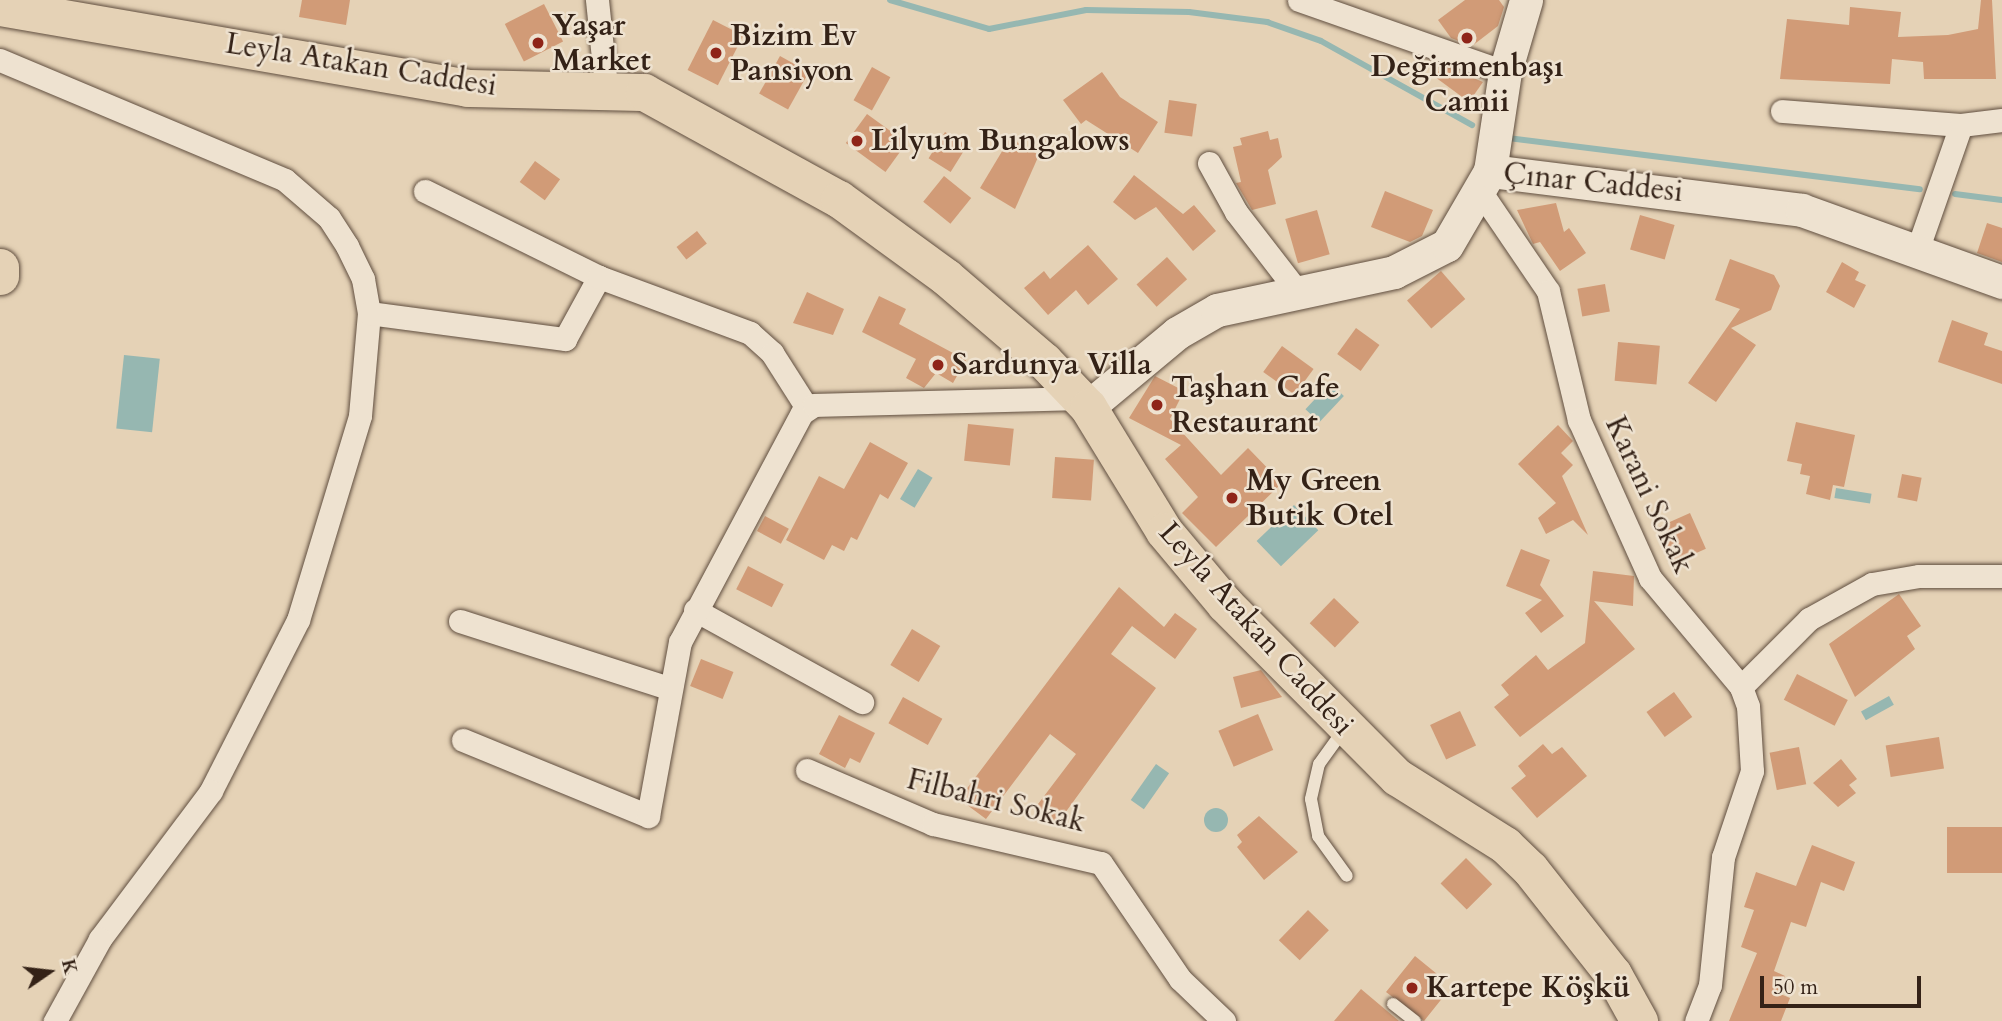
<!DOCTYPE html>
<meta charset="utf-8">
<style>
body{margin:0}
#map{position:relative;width:2002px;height:1021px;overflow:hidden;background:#e5d2b6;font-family:Cardo,serif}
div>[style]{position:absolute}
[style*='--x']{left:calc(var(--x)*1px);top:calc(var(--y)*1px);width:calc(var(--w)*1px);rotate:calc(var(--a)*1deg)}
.water>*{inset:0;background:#96b7b1;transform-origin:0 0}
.round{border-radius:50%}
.stream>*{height:6px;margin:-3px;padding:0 3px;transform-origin:3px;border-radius:3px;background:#96b7b1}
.building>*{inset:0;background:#d19b77;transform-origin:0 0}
.roads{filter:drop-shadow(0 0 2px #604e3f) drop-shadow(0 0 2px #604e3f)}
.lane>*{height:12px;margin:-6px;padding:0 6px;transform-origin:6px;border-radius:6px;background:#eee2d0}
.street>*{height:23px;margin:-11.5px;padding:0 11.5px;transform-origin:11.5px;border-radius:11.5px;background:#eee2d0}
.secondary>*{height:33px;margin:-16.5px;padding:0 16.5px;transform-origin:16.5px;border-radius:16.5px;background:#eee2d0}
.primary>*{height:37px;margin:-18.5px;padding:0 18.5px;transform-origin:18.5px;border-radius:18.5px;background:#e5d2b6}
.dots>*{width:19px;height:19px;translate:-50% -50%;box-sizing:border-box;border:4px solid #eee2d0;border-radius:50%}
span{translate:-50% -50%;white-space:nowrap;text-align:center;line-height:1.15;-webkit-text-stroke:5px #eee2d0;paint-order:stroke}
.poi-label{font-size:30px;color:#342217;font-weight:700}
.left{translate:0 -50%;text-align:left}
.street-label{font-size:30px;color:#342217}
.north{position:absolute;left:14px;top:937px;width:70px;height:70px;-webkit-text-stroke:5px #eee2d0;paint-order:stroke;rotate:76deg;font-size:19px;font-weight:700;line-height:28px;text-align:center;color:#342217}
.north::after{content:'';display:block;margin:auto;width:24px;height:32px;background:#342217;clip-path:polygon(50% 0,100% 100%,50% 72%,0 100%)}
.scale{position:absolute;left:1760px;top:976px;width:161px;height:32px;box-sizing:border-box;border:4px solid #342217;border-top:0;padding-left:9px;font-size:21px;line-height:24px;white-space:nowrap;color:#342217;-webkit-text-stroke:5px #eee2d0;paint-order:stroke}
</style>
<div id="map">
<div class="water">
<div style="left:124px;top:355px;width:36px;height:74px;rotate:6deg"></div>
<div style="left:1330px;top:383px;width:19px;height:36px;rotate:43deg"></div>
<div style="left:918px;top:469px;width:17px;height:35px;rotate:31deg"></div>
<div style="left:1836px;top:488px;width:36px;height:10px;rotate:9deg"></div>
<div style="left:1294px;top:505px;width:35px;height:52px;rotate:46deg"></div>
<div style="left:1889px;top:696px;width:10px;height:32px;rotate:61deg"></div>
<div style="left:1156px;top:764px;width:16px;height:44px;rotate:35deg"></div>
<div class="round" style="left:1204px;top:808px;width:24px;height:24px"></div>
</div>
<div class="stream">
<div style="--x:890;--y:0;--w:103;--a:16.3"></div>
<div style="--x:989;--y:29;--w:99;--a:-11.1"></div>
<div style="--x:1086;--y:10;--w:103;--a:1.1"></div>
<div style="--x:1189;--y:12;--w:79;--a:7.3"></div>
<div style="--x:1267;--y:22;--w:57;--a:19.4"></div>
<div style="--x:1321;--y:41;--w:173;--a:29.1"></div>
<div style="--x:1508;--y:138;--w:415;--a:7.1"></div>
<div style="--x:1955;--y:194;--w:47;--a:7.3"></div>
</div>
<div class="building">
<div style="clip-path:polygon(302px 0,350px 0,346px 25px,299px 17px)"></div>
<div style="clip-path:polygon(1465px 0,1499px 0,1504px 7px,1498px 26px,1472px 46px,1451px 38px,1438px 20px)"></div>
<div style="clip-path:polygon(1981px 0,1992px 0,1996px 79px,1924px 79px,1923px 62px,1892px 59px,1890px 84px,1780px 79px,1787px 19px,1849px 25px,1850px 7px,1901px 12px,1898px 37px,1948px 35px,1978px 29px)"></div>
<div style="left:544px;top:4px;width:42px;height:44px;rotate:63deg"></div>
<div style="left:713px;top:20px;width:34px;height:56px;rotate:27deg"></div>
<div style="left:780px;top:56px;width:33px;height:43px;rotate:29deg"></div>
<div style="clip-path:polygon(1443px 65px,1483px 82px,1469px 102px,1435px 77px)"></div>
<div style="left:872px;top:67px;width:21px;height:38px;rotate:29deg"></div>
<div style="clip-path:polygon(1102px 72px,1120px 97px,1158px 122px,1138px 153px,1086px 120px,1081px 124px,1063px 100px)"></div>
<div style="left:1169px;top:100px;width:28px;height:33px;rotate:8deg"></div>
<div style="left:867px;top:114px;width:49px;height:36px;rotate:36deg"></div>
<div style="clip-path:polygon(1268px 131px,1270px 140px,1278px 138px,1282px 157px,1268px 170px,1276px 204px,1252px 210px,1236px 183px,1241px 182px,1233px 147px,1242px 145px,1240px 138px)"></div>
<div style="left:945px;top:132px;width:26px;height:31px;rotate:32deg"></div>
<div style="clip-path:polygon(1010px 138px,1039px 155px,1015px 209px,980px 188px)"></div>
<div style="left:535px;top:161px;width:31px;height:26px;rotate:36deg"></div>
<div style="clip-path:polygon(1134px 175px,1183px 214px,1194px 205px,1216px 231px,1193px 251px,1156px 207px,1135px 220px,1113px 202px)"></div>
<div style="left:944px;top:176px;width:35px;height:33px;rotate:39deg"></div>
<div style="clip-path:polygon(1385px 191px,1433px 210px,1422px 236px,1410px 242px,1371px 227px)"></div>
<div style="clip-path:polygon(1556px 203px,1564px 232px,1569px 228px,1586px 253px,1560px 271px,1540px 242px,1533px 244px,1517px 210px)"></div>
<div style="left:1317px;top:210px;width:46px;height:33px;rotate:74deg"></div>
<div style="left:1640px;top:215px;width:36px;height:36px;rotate:16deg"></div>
<div style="clip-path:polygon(1987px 223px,2002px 228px,2002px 262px,1977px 253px)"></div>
<div style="left:697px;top:231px;width:16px;height:26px;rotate:52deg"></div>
<div style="clip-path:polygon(1088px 245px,1118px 279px,1088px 305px,1076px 290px,1048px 315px,1024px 288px,1044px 271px,1050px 279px)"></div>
<div style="left:1167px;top:257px;width:30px;height:41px;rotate:48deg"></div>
<div style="clip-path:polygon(1730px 259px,1774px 275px,1780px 286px,1771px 310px,1731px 328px,1756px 345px,1716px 402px,1688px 383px,1740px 309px,1715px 300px)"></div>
<div style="clip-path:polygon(1842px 262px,1859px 272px,1855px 280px,1866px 285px,1854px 308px,1826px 292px)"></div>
<div style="left:1441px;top:271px;width:37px;height:45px;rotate:49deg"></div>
<div style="left:1605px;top:284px;width:28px;height:28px;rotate:80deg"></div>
<div style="clip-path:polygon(807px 292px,844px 309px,833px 335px,793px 323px)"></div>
<div style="clip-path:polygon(879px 296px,906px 309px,899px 324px,966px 360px,953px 383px,936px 373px,924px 388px,906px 378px,916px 359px,862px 332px)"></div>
<div style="clip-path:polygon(1952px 320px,1988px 333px,1984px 345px,2002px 351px,2002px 384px,1938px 362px)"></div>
<div style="left:1356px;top:328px;width:29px;height:32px;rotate:36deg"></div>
<div style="left:1618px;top:342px;width:42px;height:39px;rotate:5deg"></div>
<div style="left:1282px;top:346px;width:39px;height:32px;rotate:36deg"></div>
<div style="clip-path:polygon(1155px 376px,1184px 391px,1170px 419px,1221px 475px,1248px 448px,1282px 483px,1216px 547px,1182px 513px,1198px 497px,1165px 459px,1181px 445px,1129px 418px)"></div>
<div style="clip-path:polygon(1796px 422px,1855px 435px,1844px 487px,1833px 485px,1830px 500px,1806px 494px,1810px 476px,1800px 474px,1802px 464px,1787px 461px)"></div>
<div style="left:968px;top:424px;width:46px;height:37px;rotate:6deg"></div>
<div style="clip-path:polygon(1558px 425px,1573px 441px,1561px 453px,1573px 465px,1562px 476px,1588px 535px,1573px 520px,1546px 534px,1538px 518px,1556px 503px,1518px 464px)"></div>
<div style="clip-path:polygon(870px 442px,908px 463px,888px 499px,880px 494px,857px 540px,851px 537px,844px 551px,832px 545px,824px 560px,786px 540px,819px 476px,844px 489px)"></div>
<div style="left:1055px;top:457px;width:39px;height:41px;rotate:4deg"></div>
<div style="left:1902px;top:474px;width:20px;height:24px;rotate:11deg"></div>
<div style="left:1690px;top:513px;width:39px;height:37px;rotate:66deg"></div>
<div style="left:765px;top:516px;width:27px;height:17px;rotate:28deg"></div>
<div style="clip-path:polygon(1521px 549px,1550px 560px,1540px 585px,1564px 616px,1541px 633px,1525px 613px,1542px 600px,1506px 586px)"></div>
<div style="left:748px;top:566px;width:40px;height:26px;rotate:27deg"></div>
<div style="clip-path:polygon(1593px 571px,1634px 576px,1633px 606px,1594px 601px,1635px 649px,1520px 737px,1494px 707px,1509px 695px,1501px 685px,1536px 655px,1548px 670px,1585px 643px)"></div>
<div style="clip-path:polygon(1119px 587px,1164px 627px,1175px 613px,1197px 629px,1175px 659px,1132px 626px,1111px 654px,1156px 688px,1057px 824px,1035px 808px,1076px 754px,1050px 734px,986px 819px,959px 799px)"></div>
<div style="clip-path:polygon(1899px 594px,1921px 626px,1907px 636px,1915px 649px,1855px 697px,1829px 644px)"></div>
<div style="left:1334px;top:598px;width:35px;height:35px;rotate:44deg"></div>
<div style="left:912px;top:629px;width:33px;height:42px;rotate:31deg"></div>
<div style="left:701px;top:659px;width:35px;height:29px;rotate:22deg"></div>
<div style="clip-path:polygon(1261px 670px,1282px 697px,1241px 708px,1233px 677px)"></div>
<div style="left:1797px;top:674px;width:57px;height:29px;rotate:27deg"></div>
<div style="left:1674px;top:692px;width:31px;height:34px;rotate:54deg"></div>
<div style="left:903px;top:697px;width:45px;height:30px;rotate:29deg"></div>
<div style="left:1460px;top:711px;width:38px;height:33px;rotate:65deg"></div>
<div style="left:1258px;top:714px;width:39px;height:43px;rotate:67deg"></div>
<div style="clip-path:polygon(839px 715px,875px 733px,860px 763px,850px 758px,845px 768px,819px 754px)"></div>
<div style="left:1939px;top:737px;width:32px;height:54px;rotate:81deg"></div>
<div style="clip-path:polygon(1543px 744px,1552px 754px,1562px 747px,1587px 776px,1537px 818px,1511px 788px,1526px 776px,1518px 766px)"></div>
<div style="left:1799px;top:747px;width:38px;height:30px;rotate:79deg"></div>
<div style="clip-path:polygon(1841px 759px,1857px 779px,1849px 785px,1856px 793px,1838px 807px,1813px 783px)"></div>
<div style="clip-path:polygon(1259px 816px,1298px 852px,1264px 880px,1237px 847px,1242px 842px,1237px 835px)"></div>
<div style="left:1947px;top:827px;width:55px;height:46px"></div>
<div style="clip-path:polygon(1812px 845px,1855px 862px,1844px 891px,1821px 882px,1806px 927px,1791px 922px,1774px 971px,1785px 976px,1778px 993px,1790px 998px,1781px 1021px,1729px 1021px,1757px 953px,1741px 947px,1754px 910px,1744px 907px,1756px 872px,1796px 886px)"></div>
<div style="left:1466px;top:858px;width:37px;height:36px;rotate:45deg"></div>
<div style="left:1308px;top:910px;width:29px;height:42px;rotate:44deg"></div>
<div style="clip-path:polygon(1415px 956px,1437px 974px,1429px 984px,1444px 996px,1424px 1021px,1386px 992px)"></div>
<div style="clip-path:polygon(1361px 989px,1399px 1021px,1334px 1021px)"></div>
</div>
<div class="roads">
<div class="lane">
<div style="--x:1345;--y:728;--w:44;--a:125.8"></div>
<div style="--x:1319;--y:764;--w:36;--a:103"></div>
<div style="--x:1311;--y:799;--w:38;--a:79"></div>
<div style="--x:1318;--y:836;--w:49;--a:54.1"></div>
<div style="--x:1393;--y:1004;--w:28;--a:38"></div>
</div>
<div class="street">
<div style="--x:597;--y:0;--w:87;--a:84.1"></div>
<div style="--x:1299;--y:0;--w:218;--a:19.3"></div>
<div style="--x:0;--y:60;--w:309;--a:22.8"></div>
<div style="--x:285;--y:180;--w:58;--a:40.8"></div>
<div style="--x:329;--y:218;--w:33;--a:57"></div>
<div style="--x:347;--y:246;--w:37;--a:64"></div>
<div style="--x:363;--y:279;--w:35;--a:80"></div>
<div style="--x:369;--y:313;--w:103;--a:95"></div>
<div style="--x:360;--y:416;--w:213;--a:106.9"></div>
<div style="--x:298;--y:620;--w:192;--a:117"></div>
<div style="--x:211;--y:791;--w:185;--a:126.9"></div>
<div style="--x:100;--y:939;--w:94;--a:118.8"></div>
<div style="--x:1782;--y:111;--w:180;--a:4.5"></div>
<div style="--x:1961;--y:125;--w:130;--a:109.3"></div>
<div style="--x:1961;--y:125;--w:41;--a:-7"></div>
<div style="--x:1209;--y:163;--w:56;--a:61.1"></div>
<div style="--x:1236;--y:212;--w:100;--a:52.3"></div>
<div style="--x:425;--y:191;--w:194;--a:26.3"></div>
<div style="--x:1480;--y:191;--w:121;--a:55.8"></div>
<div style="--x:1548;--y:291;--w:133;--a:76.5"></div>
<div style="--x:1579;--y:420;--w:173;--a:65.8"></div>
<div style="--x:1650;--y:578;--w:142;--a:50.1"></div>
<div style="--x:1741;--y:687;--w:20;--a:70"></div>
<div style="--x:1748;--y:706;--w:65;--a:86.5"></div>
<div style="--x:1752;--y:771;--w:91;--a:108.6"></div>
<div style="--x:1723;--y:857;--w:129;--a:95.8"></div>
<div style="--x:1710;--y:985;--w:39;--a:111"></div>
<div style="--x:369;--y:313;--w:198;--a:7.6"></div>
<div style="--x:565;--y:339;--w:71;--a:-61.3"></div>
<div style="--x:599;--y:277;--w:161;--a:20.3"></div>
<div style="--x:750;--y:333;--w:30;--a:42"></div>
<div style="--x:772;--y:353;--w:65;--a:57.5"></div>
<div style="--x:695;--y:610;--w:191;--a:28.9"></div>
<div style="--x:460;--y:621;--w:219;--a:17.8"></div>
<div style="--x:1741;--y:687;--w:96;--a:-45"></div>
<div style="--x:1809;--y:619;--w:72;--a:-29.1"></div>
<div style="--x:1872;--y:584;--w:48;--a:-9.7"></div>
<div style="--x:1919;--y:576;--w:83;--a:0"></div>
<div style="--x:463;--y:740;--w:200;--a:22.3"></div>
<div style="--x:648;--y:816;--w:177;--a:-79.6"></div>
<div style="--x:680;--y:642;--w:259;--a:-62"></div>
<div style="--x:802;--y:413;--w:14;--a:-34"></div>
<div style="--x:814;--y:405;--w:266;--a:-1.5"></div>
<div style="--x:807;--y:770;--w:137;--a:23.2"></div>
<div style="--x:933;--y:824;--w:172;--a:13.1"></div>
<div style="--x:1101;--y:863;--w:140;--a:55.7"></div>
<div style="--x:1180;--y:979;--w:61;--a:43.7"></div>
</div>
<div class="secondary">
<div style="--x:1490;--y:171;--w:314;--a:7.1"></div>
<div style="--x:1802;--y:210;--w:213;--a:19.8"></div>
<div style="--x:1088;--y:407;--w:116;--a:-39.7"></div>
<div style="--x:1177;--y:333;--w:46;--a:-29.9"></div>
<div style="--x:1217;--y:310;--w:181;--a:-12.1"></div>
<div style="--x:1394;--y:272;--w:59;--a:-27"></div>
<div style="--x:1447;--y:245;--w:86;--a:-59.8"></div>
<div style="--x:1490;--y:171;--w:100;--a:-81.4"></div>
<div style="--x:1505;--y:72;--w:75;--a:-73.7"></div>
</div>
<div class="primary">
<div style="--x:0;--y:7;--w:474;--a:9.8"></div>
<div style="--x:467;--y:88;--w:177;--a:1.3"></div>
<div style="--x:644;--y:92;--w:222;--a:28.8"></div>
<div style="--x:839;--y:199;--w:132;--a:36.1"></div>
<div style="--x:946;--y:277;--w:129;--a:40.6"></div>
<div style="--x:1044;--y:361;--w:64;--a:46.3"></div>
<div style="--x:1088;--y:407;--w:145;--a:58.5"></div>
<div style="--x:1164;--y:531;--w:95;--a:50.1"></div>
<div style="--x:1225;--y:604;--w:244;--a:45.2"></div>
<div style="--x:1397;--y:777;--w:128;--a:32.2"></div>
<div style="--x:1505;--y:845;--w:35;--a:44"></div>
<div style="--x:1530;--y:869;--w:134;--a:51.7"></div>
<div style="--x:1613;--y:974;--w:54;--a:61"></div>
<div style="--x:0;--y:267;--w:9;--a:90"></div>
</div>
</div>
<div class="dots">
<div style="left:1467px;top:38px;background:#8f2418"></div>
<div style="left:538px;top:43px;background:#8f2418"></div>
<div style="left:716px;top:53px;background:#8f2418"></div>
<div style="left:857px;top:141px;background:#8f2418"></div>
<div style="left:938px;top:365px;background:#8f2418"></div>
<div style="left:1157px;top:405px;background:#8f2418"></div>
<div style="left:1232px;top:498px;background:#8f2418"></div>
<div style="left:1412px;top:988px;background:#8f2418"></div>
</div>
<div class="poi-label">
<span class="left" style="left:552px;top:43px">Yaşar<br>Market</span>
<span class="left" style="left:730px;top:53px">Bizim Ev<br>Pansiyon</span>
<span style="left:1467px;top:84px">Değirmenbaşı<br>Camii</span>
<span class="left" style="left:871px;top:141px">Lilyum Bungalows</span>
<span class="left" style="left:952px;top:365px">Sardunya Villa</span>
<span class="left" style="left:1171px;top:405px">Taşhan Cafe<br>Restaurant</span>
<span class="left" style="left:1246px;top:498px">My Green<br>Butik Otel</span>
<span class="left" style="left:1426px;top:988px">Kartepe Köşkü</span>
</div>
<div class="street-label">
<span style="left:361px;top:65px;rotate:9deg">Leyla Atakan Caddesi</span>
<span style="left:1593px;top:183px;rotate:6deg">Çınar Caddesi</span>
<span style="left:1649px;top:495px;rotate:65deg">Karani Sokak</span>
<span style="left:1256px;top:629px;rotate:48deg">Leyla Atakan Caddesi</span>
<span style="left:996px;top:801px;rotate:14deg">Filbahri Sokak</span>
</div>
<div class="north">K</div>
<div class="scale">50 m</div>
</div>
